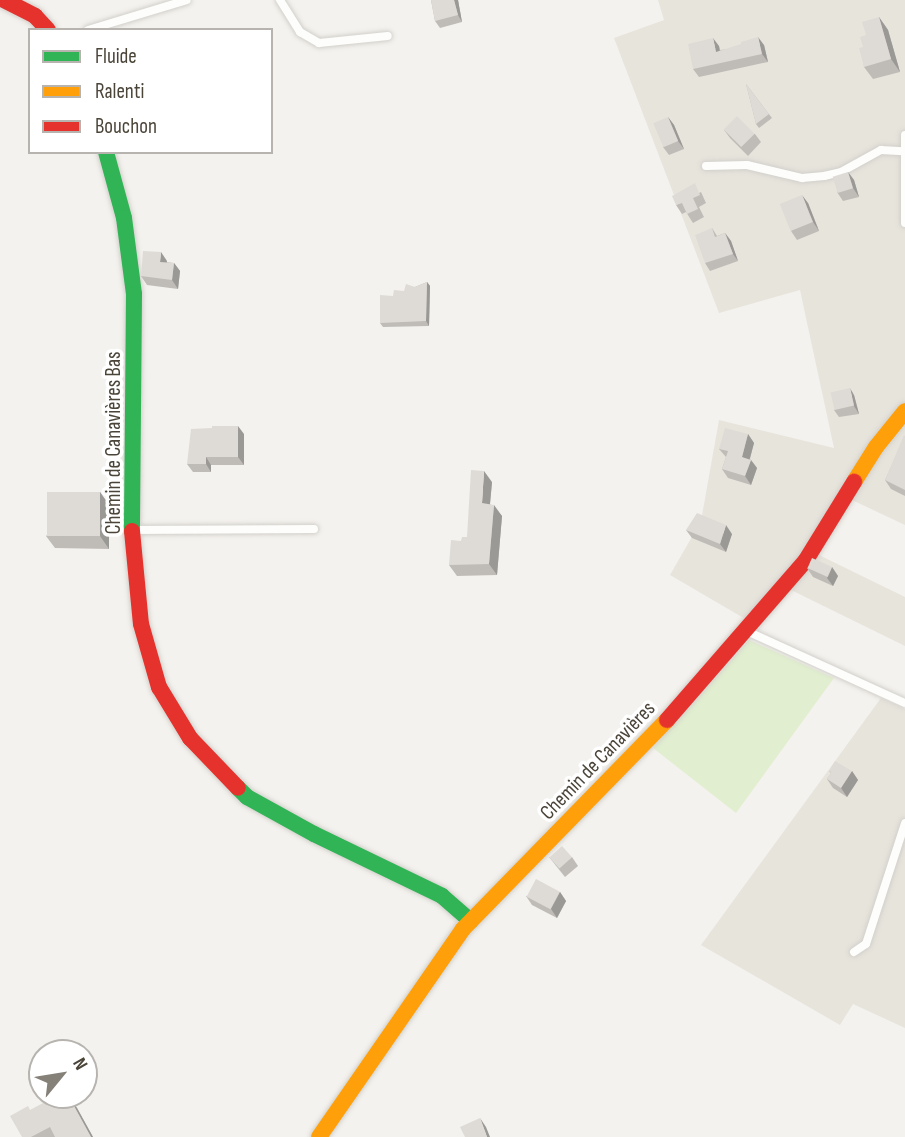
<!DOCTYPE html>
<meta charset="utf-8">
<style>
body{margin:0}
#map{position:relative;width:905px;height:1137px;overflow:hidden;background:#f4f2ee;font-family:"Sofia Sans Condensed",sans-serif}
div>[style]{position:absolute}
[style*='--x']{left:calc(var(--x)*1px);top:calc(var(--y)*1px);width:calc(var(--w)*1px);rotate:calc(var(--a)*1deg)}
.residential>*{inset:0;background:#e7e4dc}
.green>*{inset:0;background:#e1eecf}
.roads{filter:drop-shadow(0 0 2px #d2d0cb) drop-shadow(0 0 2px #d2d0cb)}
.lane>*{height:8px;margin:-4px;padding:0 4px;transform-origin:4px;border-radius:4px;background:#fdfdfc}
.fast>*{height:16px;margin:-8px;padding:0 8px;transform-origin:8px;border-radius:8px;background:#30b455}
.slow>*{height:16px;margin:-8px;padding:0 8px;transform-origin:8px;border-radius:8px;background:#ff9f0a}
.jam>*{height:16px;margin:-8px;padding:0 8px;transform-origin:8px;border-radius:8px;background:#e5322d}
.wall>*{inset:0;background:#bfbcb8}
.shaded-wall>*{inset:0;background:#9b9996}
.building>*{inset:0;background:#dedbd6;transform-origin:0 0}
span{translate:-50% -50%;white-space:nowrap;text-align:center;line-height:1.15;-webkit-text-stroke:7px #fff;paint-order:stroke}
.street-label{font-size:21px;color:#4b4439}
.legend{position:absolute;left:28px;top:28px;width:245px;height:126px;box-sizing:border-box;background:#fff;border:2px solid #b7b4b0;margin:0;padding:9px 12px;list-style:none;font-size:21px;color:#4b4439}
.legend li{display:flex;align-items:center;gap:14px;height:35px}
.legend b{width:35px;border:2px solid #b7b4b0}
.north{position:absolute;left:28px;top:1039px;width:70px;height:70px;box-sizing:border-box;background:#fff;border:2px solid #b7b4b0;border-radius:50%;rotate:60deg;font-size:19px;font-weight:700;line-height:28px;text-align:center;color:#4b4439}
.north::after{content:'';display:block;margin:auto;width:24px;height:32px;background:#868178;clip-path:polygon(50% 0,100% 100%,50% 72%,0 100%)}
</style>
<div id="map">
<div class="residential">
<div style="clip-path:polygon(658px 0,905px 0,905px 525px,852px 500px,817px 554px,905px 597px,905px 646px,791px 590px,759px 627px,670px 575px,701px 521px,719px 420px,834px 448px,800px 290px,719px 313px,614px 38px,664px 20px)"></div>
<div style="clip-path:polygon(881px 698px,905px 709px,905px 1028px,853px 1004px,840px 1025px,701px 945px)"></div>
</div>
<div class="green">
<div style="clip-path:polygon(749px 640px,834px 678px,736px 813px,653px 748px)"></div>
</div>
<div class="roads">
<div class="lane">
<div style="--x:280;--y:0;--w:38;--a:58"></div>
<div style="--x:300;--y:32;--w:22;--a:30"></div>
<div style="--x:319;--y:43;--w:69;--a:-5.8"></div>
<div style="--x:88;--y:30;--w:103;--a:-16.9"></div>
<div style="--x:905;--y:135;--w:88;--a:90"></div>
<div style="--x:706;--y:166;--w:41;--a:-1.4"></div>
<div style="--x:747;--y:165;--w:57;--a:13.3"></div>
<div style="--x:802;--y:178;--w:22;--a:-5"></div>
<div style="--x:824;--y:176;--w:17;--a:-13"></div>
<div style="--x:841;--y:172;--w:46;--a:-28.8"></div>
<div style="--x:881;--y:150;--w:22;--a:3"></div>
<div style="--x:135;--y:530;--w:179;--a:-0.3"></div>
<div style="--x:749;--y:632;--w:171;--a:24.5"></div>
<div style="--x:854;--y:952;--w:14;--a:-34"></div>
<div style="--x:866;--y:944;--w:127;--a:-72.1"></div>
</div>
<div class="fast">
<div style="--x:106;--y:152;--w:68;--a:74.7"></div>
<div style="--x:124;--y:218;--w:77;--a:82.5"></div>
<div style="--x:134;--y:294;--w:237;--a:90.5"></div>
<div style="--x:238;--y:788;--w:13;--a:45"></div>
<div style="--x:247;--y:797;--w:77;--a:28.9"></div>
<div style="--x:314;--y:834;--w:142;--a:25.8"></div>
<div style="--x:442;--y:896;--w:38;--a:41"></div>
</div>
<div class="slow">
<div style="--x:854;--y:482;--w:41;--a:-57.8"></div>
<div style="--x:876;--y:447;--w:46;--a:-51.1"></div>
<div style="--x:319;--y:1137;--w:253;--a:-55.3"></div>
<div style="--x:463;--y:929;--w:292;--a:-45.7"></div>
</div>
<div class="jam">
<div style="--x:4;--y:0;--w:35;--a:27"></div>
<div style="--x:35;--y:16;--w:19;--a:47"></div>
<div style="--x:132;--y:531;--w:93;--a:84.5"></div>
<div style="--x:141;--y:624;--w:66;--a:74.1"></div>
<div style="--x:159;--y:687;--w:60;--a:58.7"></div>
<div style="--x:190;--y:738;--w:69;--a:46.2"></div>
<div style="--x:667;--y:720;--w:212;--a:-49"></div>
<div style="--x:806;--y:560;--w:92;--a:-58.4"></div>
</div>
</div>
<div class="wall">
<div style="clip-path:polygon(431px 0,458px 0,462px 22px,440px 28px,435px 21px)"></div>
<div style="clip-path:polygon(879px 17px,888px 30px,900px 72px,873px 79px,864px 67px,863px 47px,866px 35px)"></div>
<div style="clip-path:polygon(764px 45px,768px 62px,699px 77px,693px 69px,719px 46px,720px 50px)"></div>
<div style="clip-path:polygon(746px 84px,772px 118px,759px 128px,756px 124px)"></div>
<div style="clip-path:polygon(668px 117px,674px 125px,684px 149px,669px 155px,663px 147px)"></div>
<div style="clip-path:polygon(724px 130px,755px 134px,761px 142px,748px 156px,730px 138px)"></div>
<div style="clip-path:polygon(848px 172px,854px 180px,859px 197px,843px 201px,837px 192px)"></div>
<div style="clip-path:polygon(701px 192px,706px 203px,699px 207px,704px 217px,693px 223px,686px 212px,682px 214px,676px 205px)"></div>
<div style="clip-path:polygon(808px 203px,819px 231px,797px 240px,791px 231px)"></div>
<div style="clip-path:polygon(712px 228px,717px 236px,725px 233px,731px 241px,738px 261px,710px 271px,705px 263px)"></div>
<div style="clip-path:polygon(167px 261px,166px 262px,174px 263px,180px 271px,178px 289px,147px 285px,141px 276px)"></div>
<div style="clip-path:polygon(427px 282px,430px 286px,429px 326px,383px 327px,380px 323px,393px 296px)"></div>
<div style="clip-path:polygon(854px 395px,859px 414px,839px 417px,834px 410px)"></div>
<div style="clip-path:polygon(244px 434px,244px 465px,211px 465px,211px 472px,193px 472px,187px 464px)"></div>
<div style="clip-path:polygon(748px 434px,754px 443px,750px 459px,757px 468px,751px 485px,728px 478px,722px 469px,726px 457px,719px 449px)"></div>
<div style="clip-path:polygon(905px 436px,905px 496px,891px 489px,885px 480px)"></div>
<div style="clip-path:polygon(492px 482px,490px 504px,502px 516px,497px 575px,457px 576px,449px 565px,461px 541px,467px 537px)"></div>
<div style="clip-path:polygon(100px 492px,109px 505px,109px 549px,55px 548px,46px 536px)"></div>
<div style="clip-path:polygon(686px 530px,732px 534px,726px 552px,692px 538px)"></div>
<div style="clip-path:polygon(832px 567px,838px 576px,833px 586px,813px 577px,807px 568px)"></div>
<div style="clip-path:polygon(829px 771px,852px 771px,858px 780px,847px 797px,833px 788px,827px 779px,831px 773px)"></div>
<div style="clip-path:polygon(549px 857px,572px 857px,578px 866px,565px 877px)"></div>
<div style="clip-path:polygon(560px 892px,566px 901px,557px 918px,532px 905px,526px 896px)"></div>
<div style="clip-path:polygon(68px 1095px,77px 1108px,93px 1137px,22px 1137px,31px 1110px,48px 1106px)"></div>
</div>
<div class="shaded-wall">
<div style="clip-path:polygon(454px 0,458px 0,462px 22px,458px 15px)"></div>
<div style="clip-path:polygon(879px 17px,888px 30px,900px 72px,891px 59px)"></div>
<div style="clip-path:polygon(758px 37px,764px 45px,768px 62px,762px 54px)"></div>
<div style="clip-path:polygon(713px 38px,719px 46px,721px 60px,716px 52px)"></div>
<div style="clip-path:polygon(668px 117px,674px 125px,684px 149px,678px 141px)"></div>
<div style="clip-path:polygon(848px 172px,854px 180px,859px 197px,853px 188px)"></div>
<div style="clip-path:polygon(802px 195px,808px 203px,819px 231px,813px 222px)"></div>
<div style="clip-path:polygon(725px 233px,731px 241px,738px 261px,733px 254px)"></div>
<div style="clip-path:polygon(161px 252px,167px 261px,166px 270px,160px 262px)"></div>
<div style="clip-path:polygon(174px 263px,180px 271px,178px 289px,172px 280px)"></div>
<div style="clip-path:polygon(427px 282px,430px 286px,429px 326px,426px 321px)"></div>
<div style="clip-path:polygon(850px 388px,854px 395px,859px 414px,854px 406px)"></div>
<div style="clip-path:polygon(238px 426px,244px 434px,244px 465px,238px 457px)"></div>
<div style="clip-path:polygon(748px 434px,754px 443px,748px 465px,742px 457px)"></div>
<div style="clip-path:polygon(206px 457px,211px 465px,211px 472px,206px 464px)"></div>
<div style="clip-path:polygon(751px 460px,757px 468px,751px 485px,745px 476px)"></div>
<div style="clip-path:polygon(484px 471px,492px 482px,489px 514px,482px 503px)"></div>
<div style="clip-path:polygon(100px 492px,109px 505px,109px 549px,100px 536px)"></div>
<div style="clip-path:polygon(494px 505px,502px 516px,497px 575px,489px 564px)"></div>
<div style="clip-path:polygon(726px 525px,732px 534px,726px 552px,720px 544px)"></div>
<div style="clip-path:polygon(832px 567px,838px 576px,833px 586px,827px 578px)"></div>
<div style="clip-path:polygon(852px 771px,858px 780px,847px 797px,841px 788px)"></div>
<div style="clip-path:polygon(560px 892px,566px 901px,557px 918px,551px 909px)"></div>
<div style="clip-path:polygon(68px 1095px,77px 1108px,93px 1137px,91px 1137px)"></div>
<div style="clip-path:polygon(480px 1118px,486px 1127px,490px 1137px,487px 1137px)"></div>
</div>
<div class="building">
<div style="clip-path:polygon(431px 0,454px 0,458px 15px,435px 21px)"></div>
<div style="clip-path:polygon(879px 17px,891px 59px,864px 67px,859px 48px,863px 47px,860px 37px,866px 35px,862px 22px)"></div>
<div style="clip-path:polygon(758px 37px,762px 54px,693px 69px,688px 44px,713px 38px,716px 52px,741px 44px,741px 42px)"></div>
<div style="clip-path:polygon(746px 84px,769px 114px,756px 124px)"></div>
<div style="left:737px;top:116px;width:25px;height:19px;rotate:45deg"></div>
<div style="left:668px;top:117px;width:26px;height:16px;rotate:67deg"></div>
<div style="left:848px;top:172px;width:17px;height:16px;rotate:73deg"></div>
<div style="clip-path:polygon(695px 183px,700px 195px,693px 198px,698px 209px,687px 214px,682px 203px,676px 205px,672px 196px)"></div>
<div style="left:802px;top:195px;width:29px;height:24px;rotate:68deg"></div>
<div style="clip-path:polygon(712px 228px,715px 237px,725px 233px,733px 254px,705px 263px,695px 235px)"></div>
<div style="clip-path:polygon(143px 251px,161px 252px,160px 262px,174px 263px,172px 280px,141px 276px)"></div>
<div style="clip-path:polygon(427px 282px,426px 321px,380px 323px,380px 295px,393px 296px,394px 290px,404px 291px,406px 284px,415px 287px)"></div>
<div style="left:850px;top:388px;width:18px;height:20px;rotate:77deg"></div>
<div style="clip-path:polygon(212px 426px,238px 426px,238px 457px,206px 457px,206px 464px,187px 464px,191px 429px,212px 428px)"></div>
<div style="clip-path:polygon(725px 428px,748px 434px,742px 457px,751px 460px,745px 476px,722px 469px,728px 451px,719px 449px)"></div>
<div style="clip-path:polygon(904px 435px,905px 436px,905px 490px,885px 480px)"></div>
<div style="clip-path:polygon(471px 470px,484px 471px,482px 503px,494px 505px,489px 564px,449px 565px,451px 540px,461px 541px,462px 537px,467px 537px)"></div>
<div style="left:47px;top:492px;width:53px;height:44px"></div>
<div style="clip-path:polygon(697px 513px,726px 525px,720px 544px,686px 530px)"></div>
<div style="left:812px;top:558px;width:22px;height:11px;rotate:24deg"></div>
<div style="clip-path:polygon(835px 761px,852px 771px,841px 788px,827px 779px,831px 772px,829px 771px)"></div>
<div style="left:562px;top:846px;width:15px;height:17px;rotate:48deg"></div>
<div style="left:536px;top:879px;width:27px;height:20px;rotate:28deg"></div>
<div style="clip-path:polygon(68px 1095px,91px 1137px,55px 1137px,50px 1127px,31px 1137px,22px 1137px,10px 1116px,28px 1106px,30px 1110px,45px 1102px,48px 1106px)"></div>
<div style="clip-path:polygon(480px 1118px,487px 1137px,465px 1137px,460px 1127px)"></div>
</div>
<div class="street-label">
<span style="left:114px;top:443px;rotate:-90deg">Chemin de Canavières Bas</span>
<span style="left:598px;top:761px;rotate:-46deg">Chemin de Canavières</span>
</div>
<ul class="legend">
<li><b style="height:9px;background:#30b455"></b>Fluide</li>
<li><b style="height:9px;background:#ff9f0a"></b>Ralenti</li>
<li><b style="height:9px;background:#e5322d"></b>Bouchon</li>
</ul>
<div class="north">N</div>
</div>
